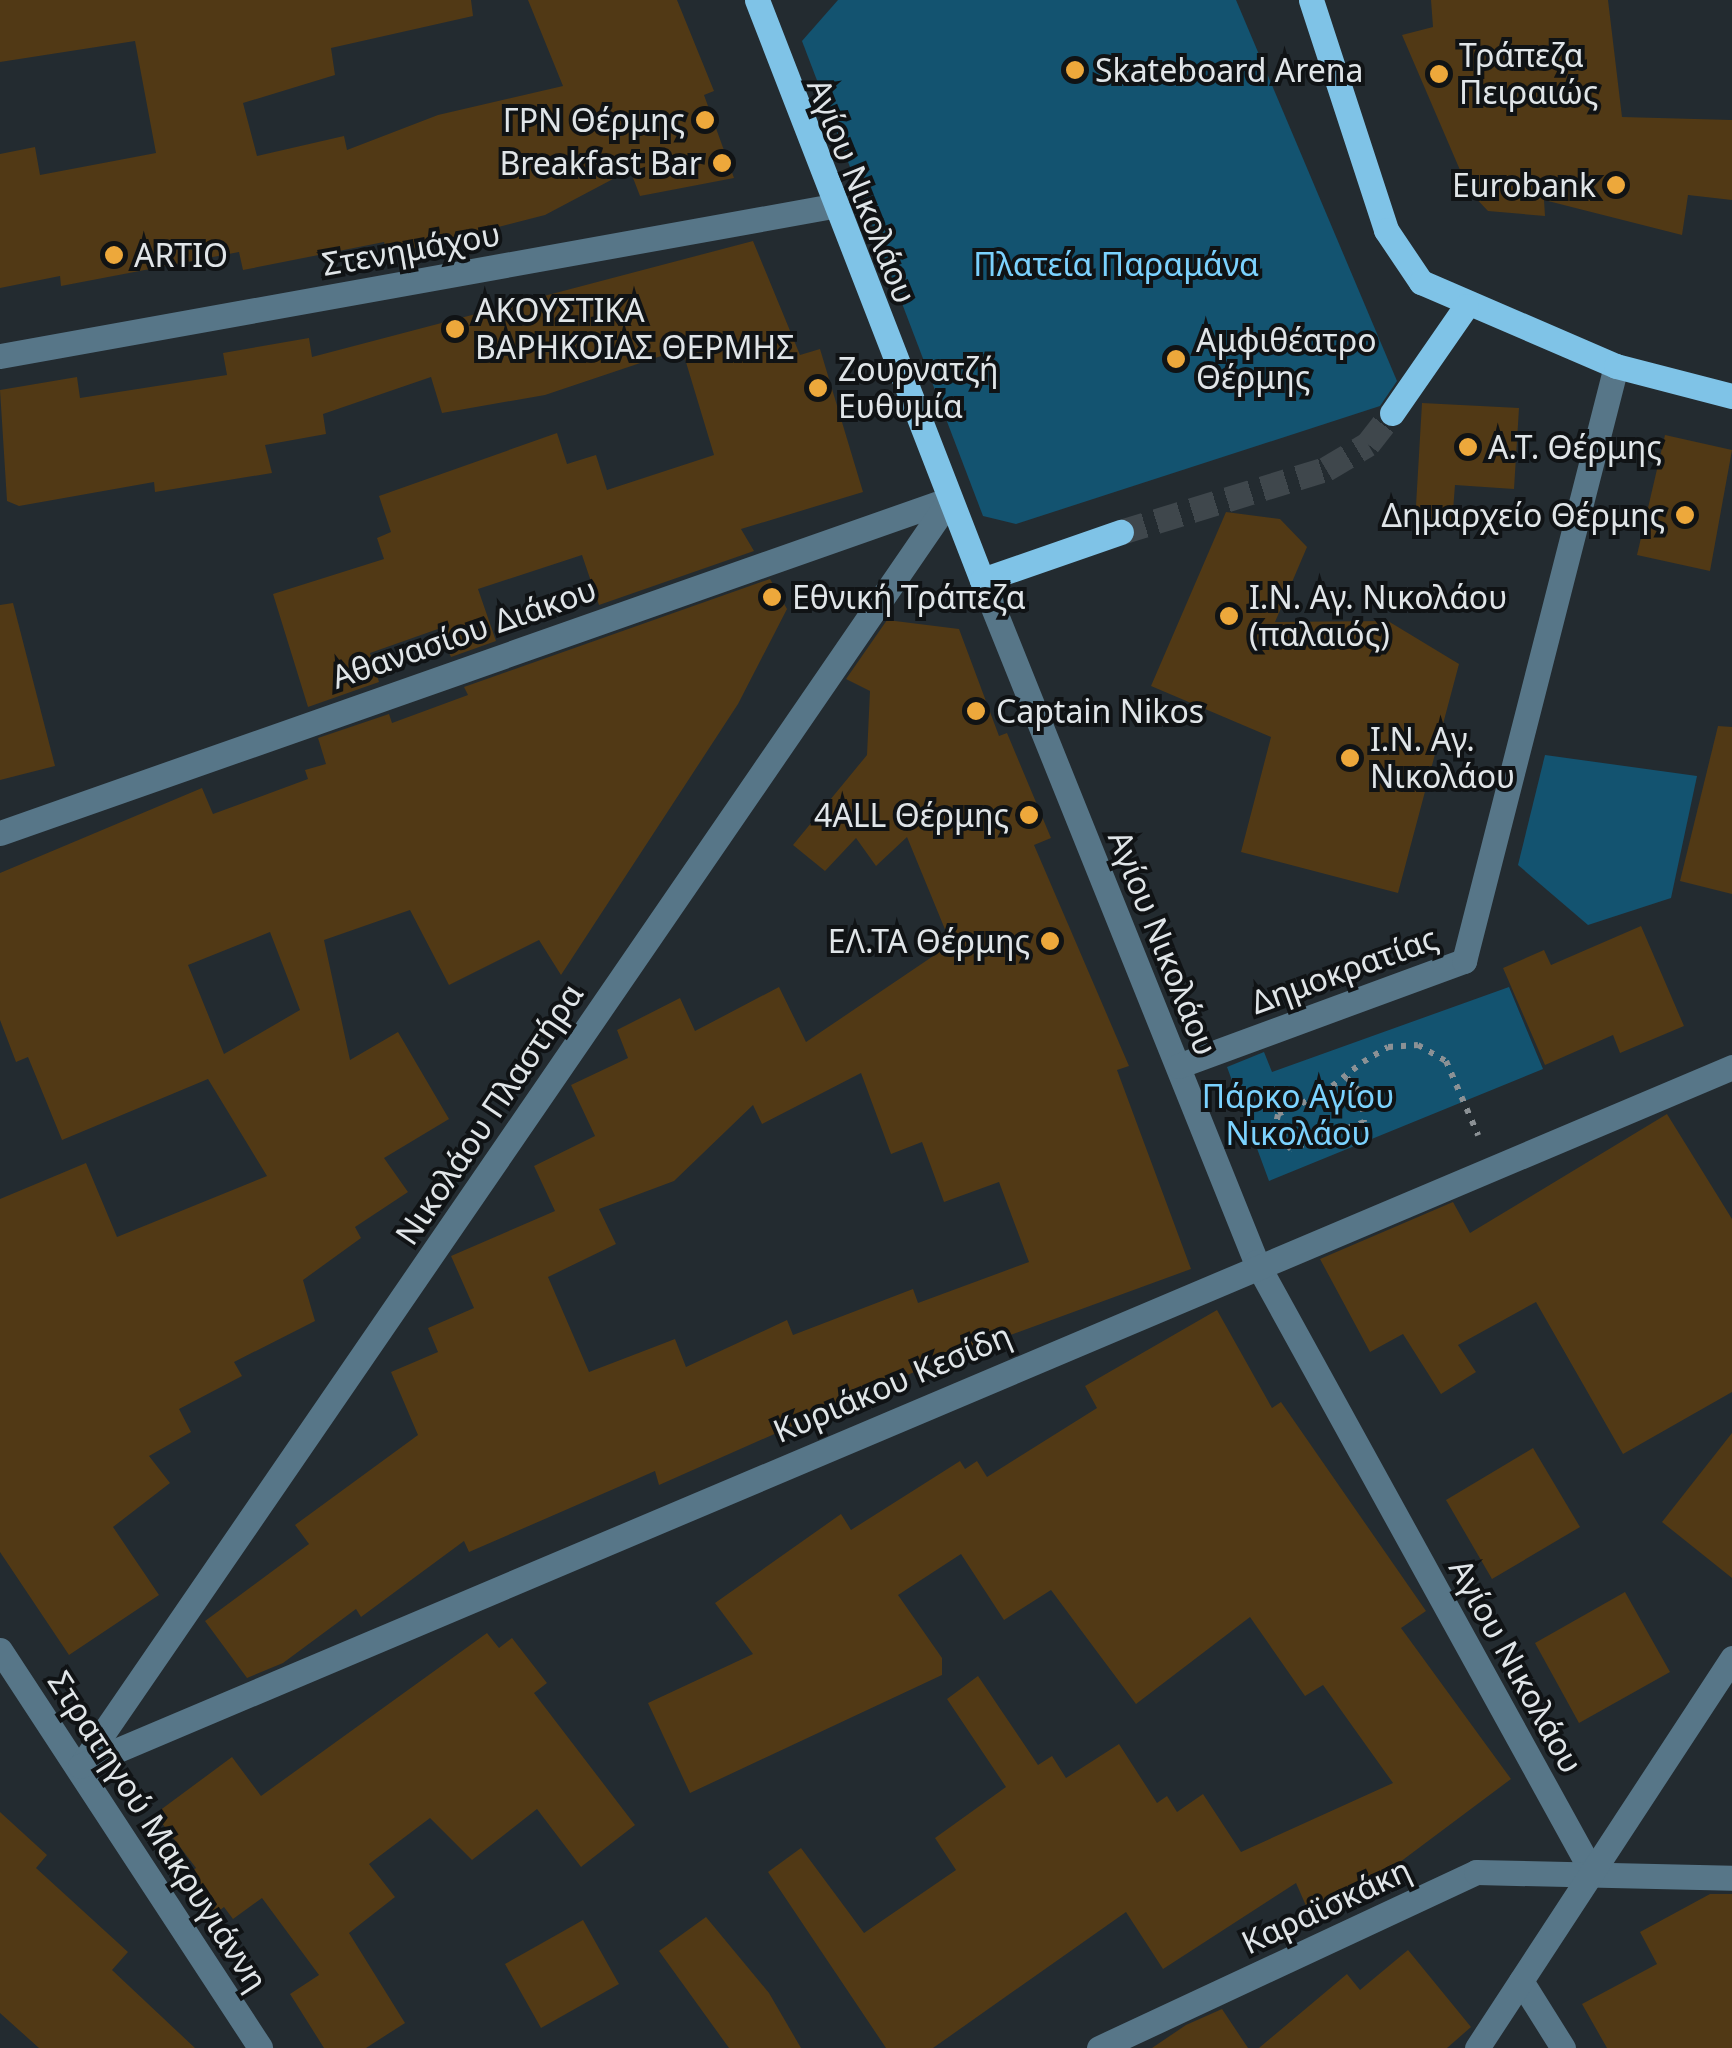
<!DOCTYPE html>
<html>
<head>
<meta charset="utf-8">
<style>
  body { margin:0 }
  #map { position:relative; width:1732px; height:2048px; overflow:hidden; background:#232b30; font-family:"Noto Sans",sans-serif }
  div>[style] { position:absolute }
  .green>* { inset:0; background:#135370 }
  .building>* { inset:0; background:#513915 }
  .major-tunnel>* { height:25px; margin-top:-12.5px; transform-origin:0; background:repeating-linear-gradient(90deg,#3f474c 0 25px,transparent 0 37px) }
  .path>* { height:6px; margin-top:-3px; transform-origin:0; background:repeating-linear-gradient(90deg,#8b9195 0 5px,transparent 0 13px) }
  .minor>* { height:25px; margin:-12.5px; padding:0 12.5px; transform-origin:12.5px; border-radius:12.5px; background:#577688 }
  .major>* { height:25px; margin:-12.5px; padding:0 12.5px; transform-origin:12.5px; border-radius:12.5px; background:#7fc3e7 }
  .dots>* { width:28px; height:28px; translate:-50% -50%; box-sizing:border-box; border:5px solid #101315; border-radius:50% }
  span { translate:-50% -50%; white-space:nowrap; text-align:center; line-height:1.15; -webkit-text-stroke:8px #101315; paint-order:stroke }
  .poi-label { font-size:32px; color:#e0e5e8 }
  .left { translate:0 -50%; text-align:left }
  .right { translate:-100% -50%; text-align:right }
  .street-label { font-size:32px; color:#e0e5e8 }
  .park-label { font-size:32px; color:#7bd2fe }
</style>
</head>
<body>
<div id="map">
  <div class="green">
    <div style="clip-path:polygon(838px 0,1236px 0,1397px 381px,1380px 406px,1016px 524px,983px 516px,802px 41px)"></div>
    <div style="clip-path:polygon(1545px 755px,1697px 776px,1671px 898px,1588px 925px,1518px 865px)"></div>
    <div style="clip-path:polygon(1509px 987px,1543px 1069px,1269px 1181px,1227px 1067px,1264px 1052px,1272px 1072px)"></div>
  </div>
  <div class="building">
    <div style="clip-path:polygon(0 0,471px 0,473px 16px,331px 48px,335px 75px,243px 103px,257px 156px,344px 136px,347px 150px,438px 115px,563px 86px,528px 0,677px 0,714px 91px,704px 95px,734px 178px,640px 196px,630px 170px,545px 215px,389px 255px,384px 242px,243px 270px,239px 252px,61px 286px,60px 276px,0 288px,0 154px,35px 147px,40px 175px,156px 153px,135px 41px,0 62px)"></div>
    <div style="clip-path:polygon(1431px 0,1608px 0,1622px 117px,1732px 120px,1732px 200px,1688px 195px,1682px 235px,1544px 200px,1545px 216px,1488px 211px,1469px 191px,1402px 35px,1433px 27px)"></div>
    <div style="clip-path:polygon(753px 241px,800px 355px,820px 349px,863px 492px,741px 529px,754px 551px,599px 605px,582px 555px,478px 589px,496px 641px,451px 657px,438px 629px,370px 653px,379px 682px,308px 707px,273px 594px,384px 559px,377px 538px,391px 532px,379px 496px,557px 433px,567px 464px,596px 455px,607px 490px,714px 455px,682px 349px,545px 395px,442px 413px,431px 377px,323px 414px,326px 434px,265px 445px,272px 473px,155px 492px,154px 482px,19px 506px,7px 501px,0 390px,77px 377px,80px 398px,227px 375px,223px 353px,309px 338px,312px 357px)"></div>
    <div style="clip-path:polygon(1422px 403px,1519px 408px,1514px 489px,1455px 485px,1452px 524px,1415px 523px)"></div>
    <div style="clip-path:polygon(1665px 435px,1732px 450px,1710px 571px,1637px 555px)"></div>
    <div style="clip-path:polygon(1226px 512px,1280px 519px,1307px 547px,1275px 622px,1388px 621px,1459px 664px,1398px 893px,1241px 852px,1271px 737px,1151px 686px)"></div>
    <div style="clip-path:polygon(evenodd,770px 579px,787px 609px,738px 704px,561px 975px,539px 940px,449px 985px,410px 910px,324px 940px,350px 1060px,398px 1032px,449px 1119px,384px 1158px,408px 1192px,355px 1227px,361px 1238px,303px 1280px,315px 1321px,234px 1362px,242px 1376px,179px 1409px,191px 1432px,149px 1456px,170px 1483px,113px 1527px,159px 1595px,69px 1655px,0 1552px,0 1199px,86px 1163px,117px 1237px,267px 1176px,208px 1079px,62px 1140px,28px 1057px,16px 1062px,0 1020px,0 873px,202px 788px,213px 814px,308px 779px,305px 770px,326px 764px,318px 738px,389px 714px,392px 723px,468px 695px,464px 687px,770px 579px,270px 932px,300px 1010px,224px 1054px,188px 965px,270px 932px)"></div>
    <div style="clip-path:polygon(13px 603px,55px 766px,0 780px,0 605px)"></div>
    <div style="clip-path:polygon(evenodd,887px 620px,959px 629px,999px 736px,1007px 733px,1051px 838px,1034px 845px,1129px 1066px,1117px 1070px,1191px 1269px,939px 1361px,659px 1485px,655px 1471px,469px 1552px,464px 1541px,361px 1617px,356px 1609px,283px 1663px,247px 1678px,205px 1621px,309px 1544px,295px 1525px,418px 1435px,391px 1372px,438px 1352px,428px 1328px,474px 1308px,451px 1256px,555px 1211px,534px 1166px,595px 1136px,571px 1085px,628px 1058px,617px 1030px,680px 998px,695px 1031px,779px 987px,806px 1042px,951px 944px,907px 837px,876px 866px,856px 838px,825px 871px,793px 845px,867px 755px,870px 691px,846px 679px,887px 620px,861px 1073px,891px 1154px,922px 1142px,944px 1202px,999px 1182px,1029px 1262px,918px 1303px,913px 1289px,793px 1335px,787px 1320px,686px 1367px,675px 1339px,589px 1372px,548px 1277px,616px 1244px,599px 1209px,674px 1181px,753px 1105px,762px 1124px,861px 1073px)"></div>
    <div style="clip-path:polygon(1718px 726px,1732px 727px,1732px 894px,1680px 881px)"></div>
    <div style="clip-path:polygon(1641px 926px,1684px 1026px,1620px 1053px,1613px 1035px,1545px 1065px,1503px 968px,1544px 950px,1551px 965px)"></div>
    <div style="clip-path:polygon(1667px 1114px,1732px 1219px,1732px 1392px,1623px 1454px,1536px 1302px,1458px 1345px,1476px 1372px,1441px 1394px,1403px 1334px,1370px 1352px,1320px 1259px,1453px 1202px,1470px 1233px)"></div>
    <div style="clip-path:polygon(1217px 1310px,1272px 1408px,1281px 1402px,1426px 1611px,1401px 1628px,1511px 1779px,1388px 1871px,1307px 1908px,1296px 1883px,1163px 1969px,1126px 1912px,933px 2048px,886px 2048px,768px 1872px,801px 1848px,864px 1933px,956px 1870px,935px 1838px,1006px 1787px,947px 1699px,978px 1676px,1038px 1765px,1052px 1756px,1066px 1778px,1119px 1744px,1157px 1803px,1167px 1796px,1177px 1812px,1203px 1794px,1241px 1852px,1393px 1783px,1323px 1685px,1305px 1696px,1250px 1617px,1136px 1704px,1051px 1590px,1004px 1620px,961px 1554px,898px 1595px,942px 1658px,942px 1675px,690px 1793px,648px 1703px,753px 1654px,715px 1603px,841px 1514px,851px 1530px,960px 1461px,965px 1469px,977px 1461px,987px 1477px,1097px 1408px,1085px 1386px)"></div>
    <div style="clip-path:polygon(1732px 1433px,1732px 1578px,1662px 1522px)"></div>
    <div style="clip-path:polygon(1533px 1448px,1580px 1527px,1492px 1579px,1446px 1500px)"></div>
    <div style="clip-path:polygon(1625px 1592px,1670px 1672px,1579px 1723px,1535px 1643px)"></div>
    <div style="clip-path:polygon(487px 1633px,499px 1648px,512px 1638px,547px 1683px,534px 1693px,635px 1825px,581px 1867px,537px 1809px,472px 1860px,430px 1818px,369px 1864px,395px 1897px,349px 1933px,405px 2023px,366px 2048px,324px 2048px,290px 1994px,319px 1975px,262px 1898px,233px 1919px,224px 1907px,215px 1914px,186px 1875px,196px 1868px,155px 1814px,232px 1757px,261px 1796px)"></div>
    <div style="clip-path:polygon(0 1812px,47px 1855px,36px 1868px,128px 1952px,112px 1970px,195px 2048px,39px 2048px,0 2013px)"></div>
    <div style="clip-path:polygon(1710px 1894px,1732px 1894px,1732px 2048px,1607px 2048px,1582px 2004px,1657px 1964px,1640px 1932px)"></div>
    <div style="clip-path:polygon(706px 1917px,769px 1993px,801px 2048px,729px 2048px,659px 1951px)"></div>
    <div style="clip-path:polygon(583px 1920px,619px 1984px,541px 2028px,505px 1964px)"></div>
    <div style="clip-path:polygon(1408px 1950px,1471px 2027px,1447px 2048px,1259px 2048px,1347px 1974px,1360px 1990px)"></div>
    <div style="clip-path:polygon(1222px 2009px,1248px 2048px,1152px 2048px,1186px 2025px)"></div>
  </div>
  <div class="major-tunnel">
    <div style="left:1121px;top:532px;width:214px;rotate:-17.1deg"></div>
    <div style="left:1326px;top:469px;width:49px;rotate:-30.8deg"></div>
    <div style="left:1368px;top:444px;width:39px;rotate:-52deg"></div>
  </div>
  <div class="path">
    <div style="left:1347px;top:1078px;width:22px;rotate:47deg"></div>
    <div style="left:1362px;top:1094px;width:28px;rotate:86deg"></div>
    <div style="left:1364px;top:1122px;width:78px;rotate:159.7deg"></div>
    <div style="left:1291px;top:1149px;width:24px;rotate:-135deg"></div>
    <div style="left:1274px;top:1132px;width:18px;rotate:-77deg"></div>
    <div style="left:1278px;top:1114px;width:48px;rotate:-24.4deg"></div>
    <div style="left:1322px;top:1094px;width:52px;rotate:-38deg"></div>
    <div style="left:1363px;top:1062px;width:29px;rotate:-31deg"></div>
    <div style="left:1388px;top:1047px;width:30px;rotate:-4deg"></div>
    <div style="left:1418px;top:1045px;width:32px;rotate:30deg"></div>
    <div style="left:1446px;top:1061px;width:81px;rotate:66.6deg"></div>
  </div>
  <div class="minor">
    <div style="left:0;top:356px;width:846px;rotate:-10.21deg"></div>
    <div style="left:982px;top:580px;width:735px;rotate:68.11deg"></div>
    <div style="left:1256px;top:1262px;width:696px;rotate:61.15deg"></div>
    <div style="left:0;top:833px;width:1007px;rotate:-19.37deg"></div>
    <div style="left:1178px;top:1066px;width:305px;rotate:-20.2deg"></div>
    <div style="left:1464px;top:961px;width:614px;rotate:-75.67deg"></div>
    <div style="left:0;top:1650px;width:475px;rotate:56.8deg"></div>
    <div style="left:82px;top:1764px;width:1534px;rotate:-55.54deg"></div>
    <div style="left:80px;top:1766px;width:1794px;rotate:-22.93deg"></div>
    <div style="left:1521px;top:1981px;width:79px;rotate:57.9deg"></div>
    <div style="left:1099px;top:2048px;width:416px;rotate:-25deg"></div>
    <div style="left:1476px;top:1872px;width:256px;rotate:1.3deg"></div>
    <div style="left:1477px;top:2048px;width:466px;rotate:-56.8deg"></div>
  </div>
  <div class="major">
    <div style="left:757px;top:0;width:622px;rotate:68.8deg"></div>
    <div style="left:982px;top:580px;width:147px;rotate:-19.1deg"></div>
    <div style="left:1311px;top:0;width:242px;rotate:71.9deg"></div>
    <div style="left:1386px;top:230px;width:63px;rotate:56.1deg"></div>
    <div style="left:1421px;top:282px;width:212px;rotate:23.3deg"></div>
    <div style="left:1616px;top:366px;width:120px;rotate:14.5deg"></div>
    <div style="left:1392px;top:413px;width:130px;rotate:-55.3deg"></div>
  </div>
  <div class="dots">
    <div style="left:1075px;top:70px;background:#eda83b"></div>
    <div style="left:1439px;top:74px;background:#eda83b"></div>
    <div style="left:705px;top:120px;background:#eda83b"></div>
    <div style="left:722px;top:163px;background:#eda83b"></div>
    <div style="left:1616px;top:185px;background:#eda83b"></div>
    <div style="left:114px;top:255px;background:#eda83b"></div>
    <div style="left:455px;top:329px;background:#eda83b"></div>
    <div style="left:1176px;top:359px;background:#eda83b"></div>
    <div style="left:818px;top:388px;background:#eda83b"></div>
    <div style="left:1468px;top:447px;background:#eda83b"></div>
    <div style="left:1685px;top:515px;background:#eda83b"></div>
    <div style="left:772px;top:597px;background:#eda83b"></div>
    <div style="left:1229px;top:616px;background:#eda83b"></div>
    <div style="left:976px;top:711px;background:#eda83b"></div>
    <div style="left:1350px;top:758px;background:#eda83b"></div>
    <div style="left:1029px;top:815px;background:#eda83b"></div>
    <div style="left:1050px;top:941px;background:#eda83b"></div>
  </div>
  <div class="poi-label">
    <span class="left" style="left:1459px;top:74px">Τράπεζα<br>Πειραιώς</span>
    <span class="left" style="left:1095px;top:70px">Skateboard Arena</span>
    <span class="right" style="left:685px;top:120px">ΓΡΝ Θέρμης</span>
    <span class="right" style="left:702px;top:163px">Breakfast Bar</span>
    <span class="right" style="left:1596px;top:185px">Eurobank</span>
    <span class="left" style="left:134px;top:255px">ARTIO</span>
    <span class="left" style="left:475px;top:329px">ΑΚΟΥΣΤΙΚΑ<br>ΒΑΡΗΚΟΙΑΣ ΘΕΡΜΗΣ</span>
    <span class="left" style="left:1196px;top:359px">Αμφιθέατρο<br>Θέρμης</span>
    <span class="left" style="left:838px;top:388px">Ζουρνατζή<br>Ευθυμία</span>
    <span class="left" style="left:1488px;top:447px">Α.Τ. Θέρμης</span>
    <span class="right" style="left:1665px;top:515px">Δημαρχείο Θέρμης</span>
    <span class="left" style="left:792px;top:597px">Εθνική Τράπεζα</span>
    <span class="left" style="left:1249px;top:616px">Ι.Ν. Αγ. Νικολάου<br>(παλαιός)</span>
    <span class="left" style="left:996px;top:711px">Captain Nikos</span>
    <span class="left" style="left:1370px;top:758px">Ι.Ν. Αγ.<br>Νικολάου</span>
    <span class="right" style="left:1009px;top:815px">4ALL Θέρμης</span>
    <span class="right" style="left:1030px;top:941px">ΕΛ.ΤΑ Θέρμης</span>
  </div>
  <div class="street-label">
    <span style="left:862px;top:191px;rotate:68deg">Αγίου Νικολάου</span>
    <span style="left:411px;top:249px;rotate:-10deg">Στενημάχου</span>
    <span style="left:464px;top:633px;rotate:-19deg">Αθανασίου Διάκου</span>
    <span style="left:1163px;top:943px;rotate:68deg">Αγίου Νικολάου</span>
    <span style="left:1344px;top:970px;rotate:-20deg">Δημοκρατίας</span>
    <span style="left:489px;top:1114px;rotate:-56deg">Νικολάου Πλαστήρα</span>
    <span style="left:892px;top:1383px;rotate:-23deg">Κυριάκου Κεσίδη</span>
    <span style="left:1516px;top:1666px;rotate:61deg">Αγίου Νικολάου</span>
    <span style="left:158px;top:1831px;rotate:57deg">Στρατηγού Μακρυγιάννη</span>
    <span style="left:1326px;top:1906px;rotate:-25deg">Καραϊσκάκη</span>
  </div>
  <div class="park-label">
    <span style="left:1116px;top:264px">Πλατεία Παραμάνα</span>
    <span style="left:1298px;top:1115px">Πάρκο Αγίου<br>Νικολάου</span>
  </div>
</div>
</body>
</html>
